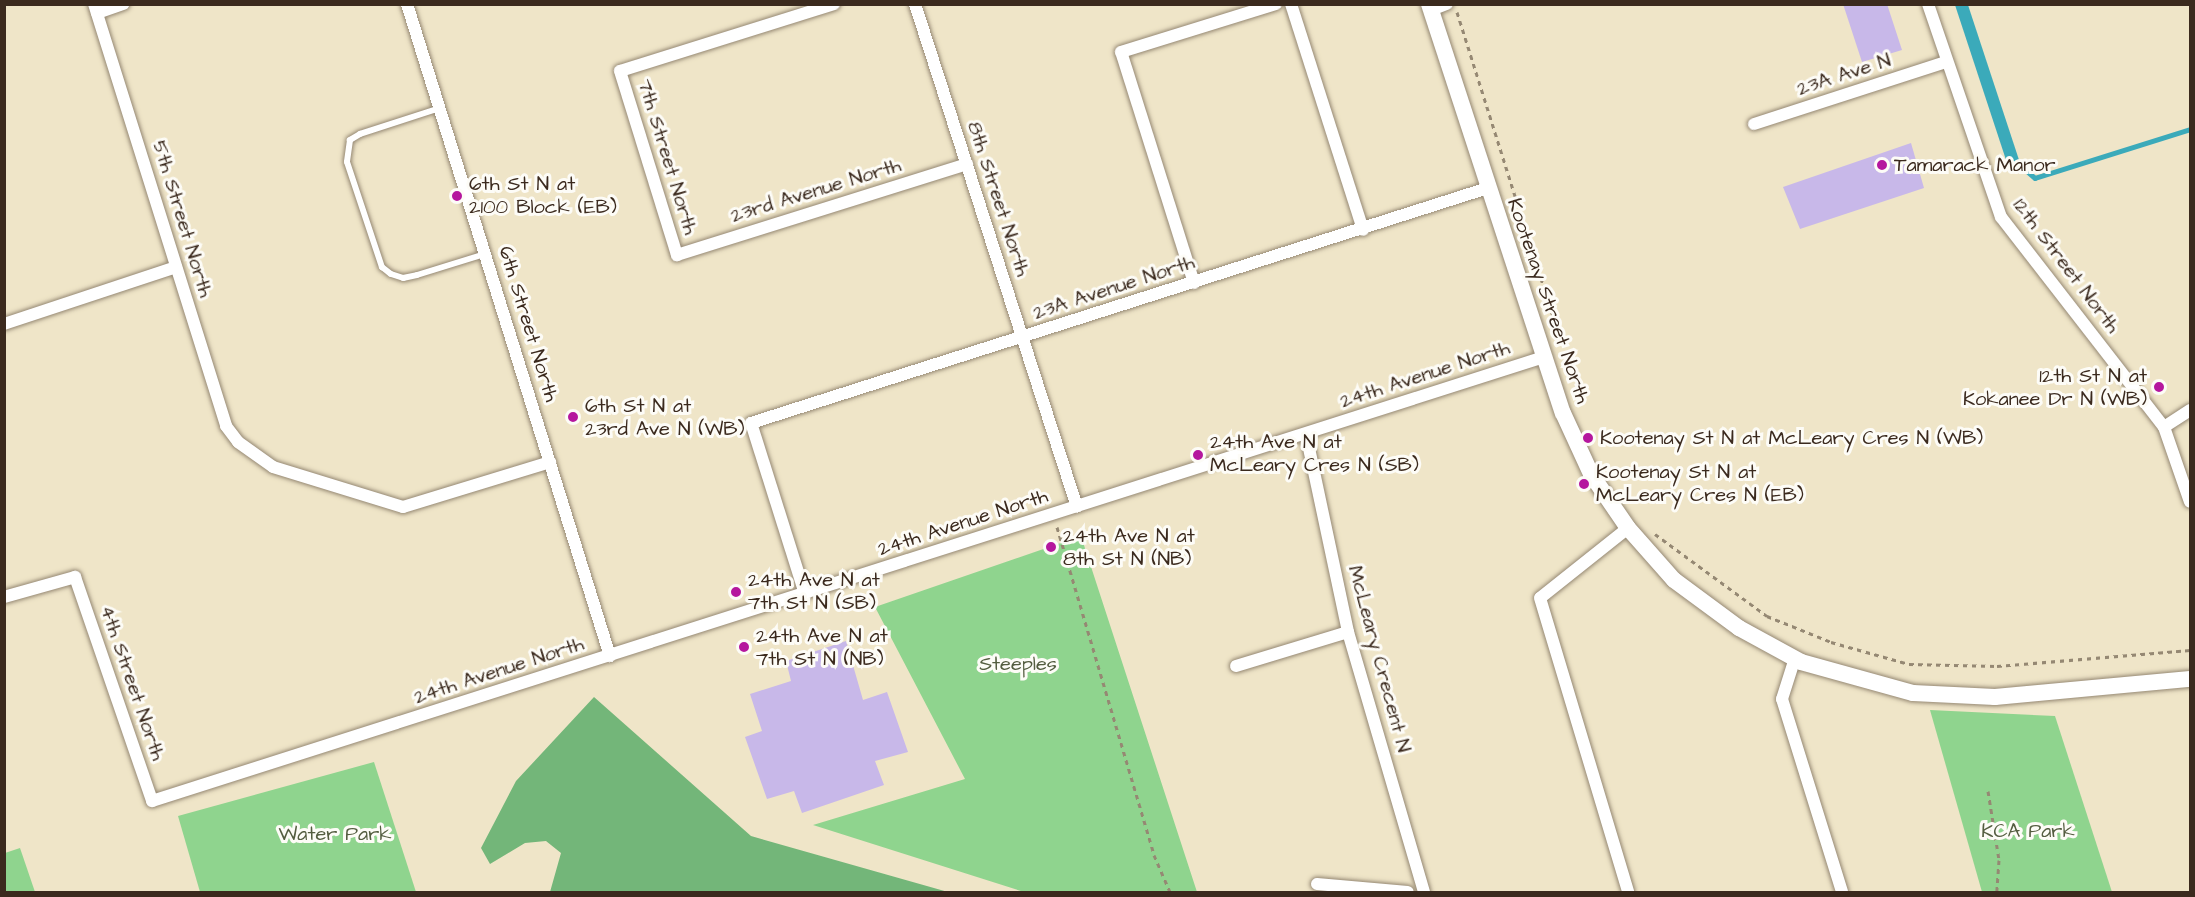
<!DOCTYPE html>
<html>
<head>
<meta charset="utf-8">
<style>
  body { margin:0 }
  #map { position:relative; width:2195px; height:897px; overflow:hidden; background:#efe5c8; font-family:"Architects Daughter",sans-serif }
  div>[style] { position:absolute }
  .green>* { inset:0; background:#8fd48e }
  .forest>* { inset:0; background:#73b679 }
  .water>* { inset:0; background:#3baaba }
  .stream>* { height:4.5px; margin:-2.25px; padding:0 2.25px; transform-origin:2.25px; border-radius:2.25px; background:#3baaba }
  .building>* { inset:0; background:#c8b8e9 }
  .path>* { height:3px; margin-top:-1.5px; transform-origin:0; background:repeating-linear-gradient(90deg,#958873 0 4.5px,transparent 0 9px) }
  .roads { filter:drop-shadow(0 0 2px #958873) drop-shadow(0 0 2px #958873) }
  .service>* { height:6px; margin:-3px; padding:0 3px; transform-origin:3px; border-radius:3px; background:#fff }
  .minor>* { height:12px; margin:-6px; padding:0 6px; transform-origin:6px; border-radius:6px; background:#fff }
  .tertiary>* { height:16px; margin:-8px; padding:0 8px; transform-origin:8px; border-radius:8px; background:#fff }
  .dots>* { width:16px; height:16px; translate:-50% -50%; box-sizing:border-box; border:3px solid #fdfcf7; border-radius:50% }
  span { translate:-50% -50%; white-space:nowrap; text-align:center; line-height:1.15; -webkit-text-stroke:6px #fdfcf7; paint-order:stroke }
  .street-label { font-size:20px; color:#3b2a1e }
  .poi-label { font-size:20px; color:#3b2a1e }
  .left { translate:0 -50%; text-align:left }
  .right { translate:-100% -50%; text-align:right }
  .park-label { font-size:20px; color:#545d40 }
  .frame { position:absolute; inset:0; border:6px solid #3b2a1e; pointer-events:none }
</style>
</head>
<body>
<div id="map">
  <div class="green">
    <div style="clip-path:polygon(1081px 536px,1197px 892px,1024px 892px,813px 825px,965px 779px,875px 607px)"></div>
    <div style="clip-path:polygon(1930px 710px,2055px 716px,2112px 892px,1982px 892px)"></div>
    <div style="clip-path:polygon(374px 762px,416px 892px,200px 892px,178px 816px)"></div>
    <div style="clip-path:polygon(20px 848px,35px 892px,5px 892px,5px 853px)"></div>
  </div>
  <div class="forest">
    <div style="clip-path:polygon(594px 697px,751px 836px,948px 892px,550px 892px,561px 853px,546px 841px,525px 843px,490px 864px,481px 848px,516px 781px)"></div>
  </div>
  <div class="water">
    <div style="clip-path:polygon(1955px 5px,1968px 5px,2022px 169px,2009px 169px)"></div>
  </div>
  <div class="stream">
    <div style="left:2019px;top:164px;width:21px;rotate:41deg"></div>
    <div style="left:2035px;top:178px;width:163px;rotate:-17.5deg"></div>
  </div>
  <div class="building">
    <div style="clip-path:polygon(1843px 4px,1887px 4px,1902px 50px,1862px 62px)"></div>
    <div style="clip-path:polygon(1911px 143px,1924px 188px,1800px 229px,1783px 187px)"></div>
    <div style="clip-path:polygon(846px 641px,863px 700px,887px 692px,908px 752px,875px 761px,884px 785px,802px 813px,794px 791px,767px 799px,745px 737px,762px 731px,750px 694px,791px 681px,786px 661px)"></div>
  </div>
  <div class="path">
    <div style="left:1457px;top:12px;width:332px;rotate:72.5deg"></div>
    <div style="left:1557px;top:329px;width:5px;rotate:112deg"></div>
    <div style="left:1057px;top:527px;width:342px;rotate:73.5deg"></div>
    <div style="left:1154px;top:855px;width:40px;rotate:66.6deg"></div>
    <div style="left:1655px;top:534px;width:139px;rotate:36.2deg"></div>
    <div style="left:1767px;top:616px;width:69px;rotate:22.1deg"></div>
    <div style="left:1831px;top:642px;width:81px;rotate:15.8deg"></div>
    <div style="left:1909px;top:664px;width:88px;rotate:1.3deg"></div>
    <div style="left:1997px;top:666px;width:194px;rotate:-4.7deg"></div>
    <div style="left:1988px;top:791px;width:70px;rotate:80.9deg"></div>
    <div style="left:1999px;top:860px;width:32px;rotate:94deg"></div>
  </div>
  <div class="roads">
    <div class="service">
      <div style="left:440px;top:108px;width:84px;rotate:162deg"></div>
      <div style="left:360px;top:134px;width:12px;rotate:149deg"></div>
      <div style="left:350px;top:140px;width:22px;rotate:98deg"></div>
      <div style="left:347px;top:162px;width:111px;rotate:71.6deg"></div>
      <div style="left:382px;top:267px;width:11px;rotate:38deg"></div>
      <div style="left:391px;top:274px;width:13px;rotate:18deg"></div>
      <div style="left:403px;top:278px;width:14px;rotate:-12deg"></div>
      <div style="left:417px;top:275px;width:71px;rotate:-17.2deg"></div>
    </div>
    <div class="minor">
      <div style="left:94px;top:4px;width:442px;rotate:72.6deg"></div>
      <div style="left:226px;top:426px;width:20px;rotate:53deg"></div>
      <div style="left:238px;top:442px;width:43px;rotate:35.5deg"></div>
      <div style="left:273px;top:467px;width:136px;rotate:17.1deg"></div>
      <div style="left:403px;top:507px;width:154px;rotate:-17deg"></div>
      <div style="left:407px;top:4px;width:683px;rotate:72.71deg"></div>
      <div style="left:834px;top:4px;width:224px;rotate:162.6deg"></div>
      <div style="left:620px;top:71px;width:193px;rotate:72.8deg"></div>
      <div style="left:677px;top:255px;width:304px;rotate:-17.4deg"></div>
      <div style="left:915px;top:4px;width:528px;rotate:72.15deg"></div>
      <div style="left:1291px;top:4px;width:237px;rotate:72.3deg"></div>
      <div style="left:1928px;top:4px;width:225px;rotate:71.1deg"></div>
      <div style="left:2001px;top:217px;width:266px;rotate:52.2deg"></div>
      <div style="left:2164px;top:427px;width:79px;rotate:70.9deg"></div>
      <div style="left:1431px;top:10px;width:17px;rotate:-21deg"></div>
      <div style="left:97px;top:13px;width:28px;rotate:-19deg"></div>
      <div style="left:1754px;top:124px;width:202px;rotate:-17.9deg"></div>
      <div style="left:1194px;top:283px;width:242px;rotate:-107.5deg"></div>
      <div style="left:1121px;top:52px;width:162px;rotate:-17.2deg"></div>
      <div style="left:4px;top:324px;width:181px;rotate:-18.3deg"></div>
      <div style="left:2164px;top:427px;width:31px;rotate:-33deg"></div>
      <div style="left:1306px;top:434px;width:202px;rotate:78deg"></div>
      <div style="left:1348px;top:632px;width:271px;rotate:73.7deg"></div>
      <div style="left:1628px;top:528px;width:112px;rotate:141.5deg"></div>
      <div style="left:1540px;top:598px;width:307px;rotate:73.3deg"></div>
      <div style="left:805px;top:594px;width:179px;rotate:-107.5deg"></div>
      <div style="left:751px;top:423px;width:774px;rotate:-17.69deg"></div>
      <div style="left:4px;top:597px;width:74px;rotate:-15.7deg"></div>
      <div style="left:75px;top:577px;width:237px;rotate:71deg"></div>
      <div style="left:152px;top:801px;width:1461px;rotate:-17.69deg"></div>
      <div style="left:1795px;top:658px;width:43px;rotate:107.6deg"></div>
      <div style="left:1782px;top:699px;width:202px;rotate:72.7deg"></div>
      <div style="left:1236px;top:666px;width:117px;rotate:-16.9deg"></div>
      <div style="left:1317px;top:884px;width:91px;rotate:5deg"></div>
    </div>
    <div class="tertiary">
      <div style="left:1429px;top:4px;width:430px;rotate:71.9deg"></div>
      <div style="left:1563px;top:413px;width:67px;rotate:65.3deg"></div>
      <div style="left:1591px;top:474px;width:65px;rotate:55.6deg"></div>
      <div style="left:1628px;top:528px;width:69px;rotate:48.5deg"></div>
      <div style="left:1674px;top:580px;width:81px;rotate:36.4deg"></div>
      <div style="left:1739px;top:628px;width:71px;rotate:28.7deg"></div>
      <div style="left:1801px;top:662px;width:116px;rotate:15.5deg"></div>
      <div style="left:1913px;top:693px;width:82px;rotate:2.8deg"></div>
      <div style="left:1995px;top:697px;width:196px;rotate:-5.3deg"></div>
    </div>
  </div>
  <div class="dots">
    <div style="left:1882px;top:165px;background:#b5179e"></div>
    <div style="left:457px;top:196px;background:#b5179e"></div>
    <div style="left:2159px;top:387px;background:#b5179e"></div>
    <div style="left:573px;top:417px;background:#b5179e"></div>
    <div style="left:1588px;top:438px;background:#b5179e"></div>
    <div style="left:1198px;top:455px;background:#b5179e"></div>
    <div style="left:1584px;top:484px;background:#b5179e"></div>
    <div style="left:1051px;top:547px;background:#b5179e"></div>
    <div style="left:736px;top:592px;background:#b5179e"></div>
    <div style="left:744px;top:647px;background:#b5179e"></div>
  </div>
  <div class="street-label">
    <span style="left:1844px;top:75px;rotate:-18deg">23A Ave N</span>
    <span style="left:667px;top:157px;rotate:73deg">7th Street North</span>
    <span style="left:816px;top:191px;rotate:-17deg">23rd Avenue North</span>
    <span style="left:998px;top:199px;rotate:72deg">8th Street North</span>
    <span style="left:182px;top:219px;rotate:73deg">5th Street North</span>
    <span style="left:2066px;top:266px;rotate:53deg">12th Street North</span>
    <span style="left:1114px;top:288px;rotate:-18deg">23A Avenue North</span>
    <span style="left:1548px;top:301px;rotate:71deg">Kootenay Street North</span>
    <span style="left:528px;top:324px;rotate:73deg">6th Street North</span>
    <span style="left:1425px;top:375px;rotate:-18deg">24th Avenue North</span>
    <span style="left:963px;top:523px;rotate:-18deg">24th Avenue North</span>
    <span style="left:1379px;top:659px;rotate:75deg">McLeary Crecent N</span>
    <span style="left:499px;top:671px;rotate:-18deg">24th Avenue North</span>
    <span style="left:132px;top:683px;rotate:71deg">4th Street North</span>
  </div>
  <div class="poi-label">
    <span class="left" style="left:1894px;top:165px">Tamarack Manor</span>
    <span class="left" style="left:469px;top:196px">6th St N at<br>2100 Block (EB)</span>
    <span class="right" style="left:2147px;top:388px">12th St N at<br>Kokanee Dr N (WB)</span>
    <span class="left" style="left:585px;top:418px">6th St N at<br>23rd Ave N (WB)</span>
    <span class="left" style="left:1600px;top:438px">Kootenay St N at McLeary Cres N (WB)</span>
    <span class="left" style="left:1210px;top:454px">24th Ave N at<br>McLeary Cres N (SB)</span>
    <span class="left" style="left:1596px;top:484px">Kootenay St N at<br>McLeary Cres N (EB)</span>
    <span class="left" style="left:1063px;top:548px">24th Ave N at<br>8th St N (NB)</span>
    <span class="left" style="left:748px;top:592px">24th Ave N at<br>7th St N (SB)</span>
    <span class="left" style="left:756px;top:648px">24th Ave N at<br>7th St N (NB)</span>
  </div>
  <div class="park-label">
    <span style="left:1018px;top:664px">Steeples</span>
    <span style="left:2028px;top:831px">KCA Park</span>
    <span style="left:335px;top:834px">Water Park</span>
  </div>
  <div class="frame"></div>
</div>
</body>
</html>
